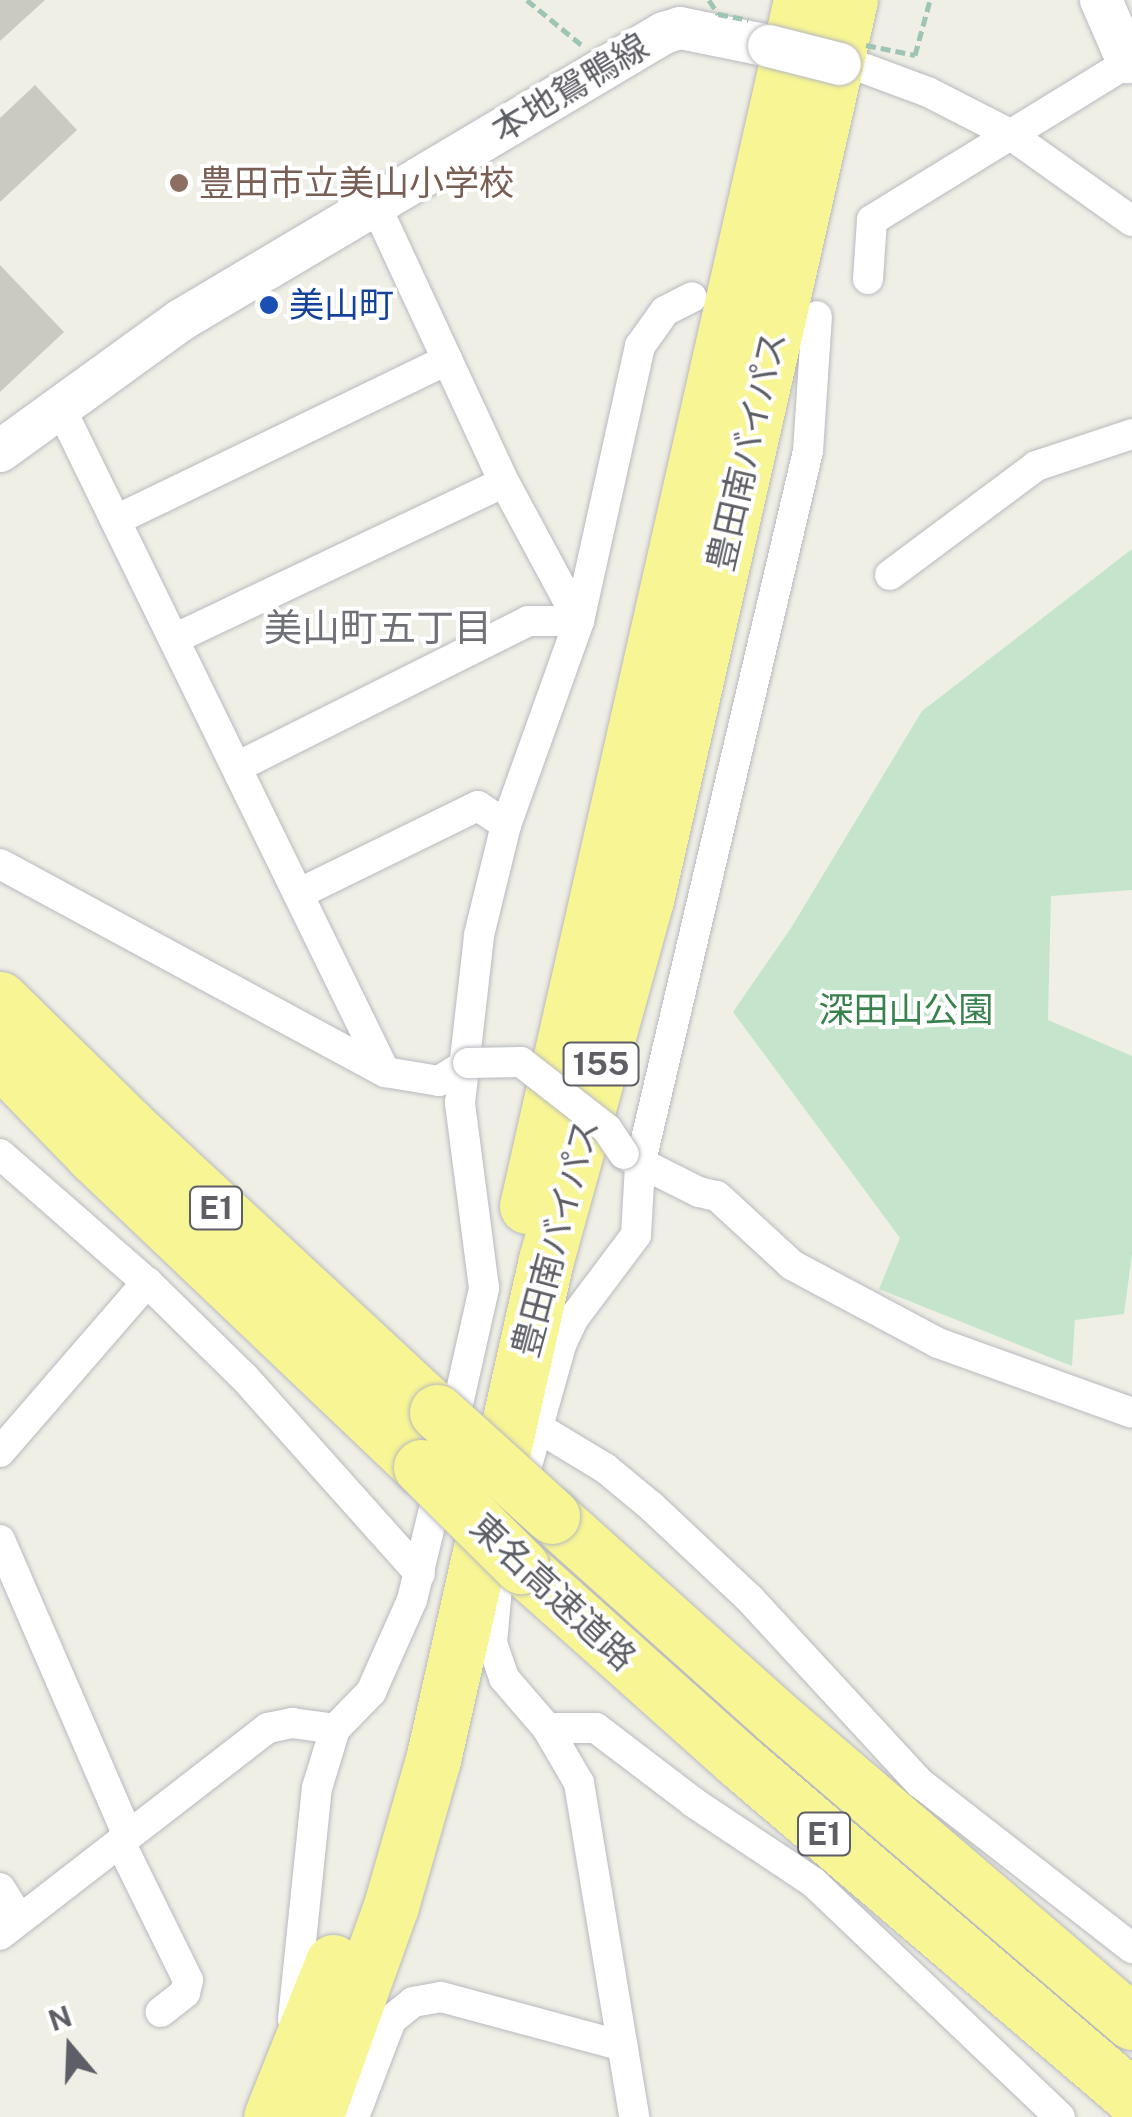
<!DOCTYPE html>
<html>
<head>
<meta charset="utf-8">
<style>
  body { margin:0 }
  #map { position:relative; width:1132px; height:2117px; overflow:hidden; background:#efefe6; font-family:"Public Sans","Noto Sans JP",sans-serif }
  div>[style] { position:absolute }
  .green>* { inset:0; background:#c4e5cc }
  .building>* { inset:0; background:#cbcac2 }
  .path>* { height:5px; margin-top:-2.5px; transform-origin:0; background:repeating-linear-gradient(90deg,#9ec5b3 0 10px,transparent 0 15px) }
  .roads { filter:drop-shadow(0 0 2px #b8b9bf) drop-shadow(0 0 2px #b8b9bf) }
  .street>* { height:30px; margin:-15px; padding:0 15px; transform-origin:15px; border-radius:15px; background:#fff }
  .secondary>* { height:42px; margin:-21px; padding:0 21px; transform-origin:21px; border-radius:21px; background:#fff }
  .highway>* { height:55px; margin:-27.5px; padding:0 27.5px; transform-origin:27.5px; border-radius:27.5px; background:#f8f594 }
  .path-bridge>* { height:5px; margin-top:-2.5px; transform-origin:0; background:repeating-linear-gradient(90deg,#9ec5b3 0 10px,transparent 0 15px) }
  .bridges { filter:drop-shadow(0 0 2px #b8b9bf) drop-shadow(0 0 2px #b8b9bf) }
  .street-bridge>* { height:30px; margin:-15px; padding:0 15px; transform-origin:15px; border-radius:15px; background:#fff }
  .secondary-bridge>* { height:42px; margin:-21px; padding:0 21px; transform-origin:21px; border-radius:21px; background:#fff }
  .highway-bridge>* { height:55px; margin:-27.5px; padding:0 27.5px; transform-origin:27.5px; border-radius:27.5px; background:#f8f594 }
  .dots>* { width:28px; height:28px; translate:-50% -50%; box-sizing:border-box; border:5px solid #fff; border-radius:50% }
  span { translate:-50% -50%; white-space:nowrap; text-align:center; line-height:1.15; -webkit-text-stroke:8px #fff; paint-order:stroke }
  .shield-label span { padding:2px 8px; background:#fff; border:2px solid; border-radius:8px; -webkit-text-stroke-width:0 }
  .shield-label { font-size:32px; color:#5e5f66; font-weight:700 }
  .street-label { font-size:35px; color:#5e5f66 }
  .education-label { font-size:35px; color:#785e54 }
  .left { translate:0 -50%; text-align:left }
  .transit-label { font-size:35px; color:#164399 }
  .park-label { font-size:35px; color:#39814d }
  .neighbourhood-label { font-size:38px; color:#6f7177 }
  .north { position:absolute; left:20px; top:1997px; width:100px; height:100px; -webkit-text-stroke:8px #fff; paint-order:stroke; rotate:341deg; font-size:28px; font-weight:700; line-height:40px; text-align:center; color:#5e5f66 }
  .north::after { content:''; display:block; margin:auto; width:35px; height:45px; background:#5e5f66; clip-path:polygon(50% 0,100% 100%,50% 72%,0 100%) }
</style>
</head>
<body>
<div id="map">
  <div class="green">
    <div style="clip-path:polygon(1132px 549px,1132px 890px,1051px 896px,1048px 1020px,1132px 1056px,1132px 1254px,1124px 1314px,1075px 1320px,1072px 1366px,879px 1289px,900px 1238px,733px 1012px,791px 928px,922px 711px)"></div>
  </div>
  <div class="building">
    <div style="clip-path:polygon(0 0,45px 0,0 41px)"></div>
    <div style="clip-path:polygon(35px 85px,77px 130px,0 202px,0 118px)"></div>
    <div style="clip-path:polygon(0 265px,64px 332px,0 392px)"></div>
  </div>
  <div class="path">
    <div style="left:527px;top:0;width:72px;rotate:39.4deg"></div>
    <div style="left:915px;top:55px;width:57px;rotate:-74.7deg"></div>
  </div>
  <div class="roads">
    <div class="street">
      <div style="left:866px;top:69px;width:66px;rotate:20.4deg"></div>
      <div style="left:928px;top:92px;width:90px;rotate:27.1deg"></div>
      <div style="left:1008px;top:133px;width:152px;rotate:35.4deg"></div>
      <div style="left:868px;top:279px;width:59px;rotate:-86.1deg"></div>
      <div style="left:872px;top:220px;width:305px;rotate:-31.6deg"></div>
      <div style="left:59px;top:405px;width:742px;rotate:63.95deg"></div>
      <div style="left:116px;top:520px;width:368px;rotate:-25.8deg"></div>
      <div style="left:890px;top:575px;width:182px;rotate:-36.7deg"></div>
      <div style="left:1036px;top:466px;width:101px;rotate:-18.4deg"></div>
      <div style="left:176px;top:638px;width:363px;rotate:-25.4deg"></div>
      <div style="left:237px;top:767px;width:326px;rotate:-26.6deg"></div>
      <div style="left:528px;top:621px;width:51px"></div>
      <div style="left:579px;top:621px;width:158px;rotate:-118.3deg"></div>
      <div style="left:504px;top:482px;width:304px;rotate:-114.9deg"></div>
      <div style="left:0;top:864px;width:438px;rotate:28.4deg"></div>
      <div style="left:385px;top:1072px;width:55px;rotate:9.5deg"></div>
      <div style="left:439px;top:1081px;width:34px;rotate:-32deg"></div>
      <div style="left:298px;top:894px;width:200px;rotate:-26.1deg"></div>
      <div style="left:478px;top:806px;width:34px;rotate:34deg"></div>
      <div style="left:0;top:1154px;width:201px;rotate:41.2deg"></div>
      <div style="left:151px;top:1286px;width:130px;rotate:44.4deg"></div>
      <div style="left:244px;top:1377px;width:264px;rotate:48.2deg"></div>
      <div style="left:627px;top:1156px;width:80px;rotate:26.6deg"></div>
      <div style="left:699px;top:1192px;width:18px;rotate:13deg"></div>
      <div style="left:717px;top:1196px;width:102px;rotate:42.6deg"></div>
      <div style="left:792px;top:1265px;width:166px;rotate:28.1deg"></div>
      <div style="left:938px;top:1343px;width:206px;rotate:19.8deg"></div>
      <div style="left:537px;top:1427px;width:79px;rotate:31.1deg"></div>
      <div style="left:605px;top:1468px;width:60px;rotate:39.6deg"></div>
      <div style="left:651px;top:1506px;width:136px;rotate:43.2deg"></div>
      <div style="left:750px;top:1599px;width:251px;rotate:47.3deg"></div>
      <div style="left:920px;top:1783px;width:269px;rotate:37.9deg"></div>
      <div style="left:451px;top:1435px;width:151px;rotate:-77.3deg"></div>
      <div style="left:484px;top:1288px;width:187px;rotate:-97.4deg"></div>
      <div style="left:460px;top:1103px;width:169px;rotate:-83.5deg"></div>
      <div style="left:479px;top:935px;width:113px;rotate:-76.2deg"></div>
      <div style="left:506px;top:825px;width:217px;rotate:-70.3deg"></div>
      <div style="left:579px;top:621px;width:282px;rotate:-77.5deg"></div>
      <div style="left:640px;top:346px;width:43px;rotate:-54.5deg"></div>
      <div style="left:665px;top:311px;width:30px;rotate:-27deg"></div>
      <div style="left:0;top:1452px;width:225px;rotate:-49.1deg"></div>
      <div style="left:526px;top:1469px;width:129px;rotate:-74.2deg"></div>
      <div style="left:561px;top:1345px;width:29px;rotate:-65deg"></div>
      <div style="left:573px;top:1319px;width:105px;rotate:-53.1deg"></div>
      <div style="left:636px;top:1235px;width:70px;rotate:-86.7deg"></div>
      <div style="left:640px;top:1165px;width:733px;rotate:-76.76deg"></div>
      <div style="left:808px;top:451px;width:135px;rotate:-86.2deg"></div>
      <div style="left:0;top:1540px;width:322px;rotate:66.6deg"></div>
      <div style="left:498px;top:1576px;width:67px;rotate:95.1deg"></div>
      <div style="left:492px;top:1643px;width:37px;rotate:71deg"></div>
      <div style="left:504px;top:1678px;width:66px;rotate:49.3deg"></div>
      <div style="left:547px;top:1728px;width:64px;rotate:59.8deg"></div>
      <div style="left:579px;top:1783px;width:338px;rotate:80.6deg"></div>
      <div style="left:547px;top:1728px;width:49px"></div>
      <div style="left:596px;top:1728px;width:122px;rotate:37.3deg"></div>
      <div style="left:693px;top:1802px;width:144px;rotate:33.7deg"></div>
      <div style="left:813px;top:1882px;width:341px;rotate:43.6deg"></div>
      <div style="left:120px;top:1842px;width:154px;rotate:63.8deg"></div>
      <div style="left:188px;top:1980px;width:13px;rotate:103deg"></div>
      <div style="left:185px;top:1993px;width:31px;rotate:142deg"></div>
      <div style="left:0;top:1888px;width:36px;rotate:58deg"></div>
      <div style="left:0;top:1935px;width:339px;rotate:-37.7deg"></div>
      <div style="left:268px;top:1728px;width:25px;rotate:-12deg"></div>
      <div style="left:292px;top:1723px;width:43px;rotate:7.9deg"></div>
      <div style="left:293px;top:2019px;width:232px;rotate:-84.1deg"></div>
      <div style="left:317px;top:1788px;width:62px;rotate:-73deg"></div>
      <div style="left:335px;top:1729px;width:52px;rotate:-45.8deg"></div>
      <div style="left:371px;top:1692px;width:101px;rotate:-66deg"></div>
      <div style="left:412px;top:1600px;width:123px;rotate:-76.4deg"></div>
      <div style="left:354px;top:2117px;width:104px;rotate:-69.1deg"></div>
      <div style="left:391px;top:2020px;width:28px;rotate:-39deg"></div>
      <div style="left:413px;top:2002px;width:28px;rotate:-10deg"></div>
      <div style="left:441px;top:1997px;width:188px;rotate:15.1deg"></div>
    </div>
    <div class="secondary">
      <div style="left:1101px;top:0;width:68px;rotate:66.5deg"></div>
      <div style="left:0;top:451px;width:223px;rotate:-35.9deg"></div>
      <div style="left:181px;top:320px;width:562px;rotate:-30.72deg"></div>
      <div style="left:664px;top:33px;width:17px;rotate:-17deg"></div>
      <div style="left:680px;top:28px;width:91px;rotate:11.4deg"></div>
    </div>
    <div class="highway">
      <div style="left:0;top:999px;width:180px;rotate:44.5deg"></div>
      <div style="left:128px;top:1125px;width:422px;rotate:42.9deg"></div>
      <div style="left:0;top:1059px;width:134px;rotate:45.9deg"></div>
      <div style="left:93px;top:1155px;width:453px;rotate:43.6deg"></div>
      <div style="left:527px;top:1206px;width:1237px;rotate:-77.2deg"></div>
      <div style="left:552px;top:1516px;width:302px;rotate:41.9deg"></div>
      <div style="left:777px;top:1718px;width:467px;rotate:40.6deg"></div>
      <div style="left:521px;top:1566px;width:291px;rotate:41.8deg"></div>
      <div style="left:738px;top:1760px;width:518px;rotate:40.54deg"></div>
      <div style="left:271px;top:2117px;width:167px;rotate:-68.2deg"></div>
      <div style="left:315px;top:2117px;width:224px;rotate:-70.2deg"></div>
      <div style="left:391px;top:1906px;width:152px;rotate:-74deg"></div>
      <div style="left:433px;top:1760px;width:513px;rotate:-77.27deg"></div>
      <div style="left:546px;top:1260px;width:374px;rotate:-74.5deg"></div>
      <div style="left:646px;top:900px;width:923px;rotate:-77.23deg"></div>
    </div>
  </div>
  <div class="path-bridge">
    <div style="left:709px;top:0;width:17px;rotate:57deg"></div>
    <div style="left:718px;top:14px;width:31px;rotate:11deg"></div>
    <div style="left:866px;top:45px;width:50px;rotate:11.5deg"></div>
  </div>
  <div class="bridges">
    <div class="street-bridge">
      <div style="left:468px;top:1063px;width:53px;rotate:-1.1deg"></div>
      <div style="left:521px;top:1062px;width:109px;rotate:37.9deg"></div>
      <div style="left:607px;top:1129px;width:30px;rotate:56deg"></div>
    </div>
    <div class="secondary-bridge">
      <div style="left:769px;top:46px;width:73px;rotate:14.2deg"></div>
    </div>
    <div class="highway-bridge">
      <div style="left:437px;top:1412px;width:155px;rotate:42.1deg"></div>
      <div style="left:421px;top:1467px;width:141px;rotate:44.7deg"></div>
    </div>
  </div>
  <div class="dots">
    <div style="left:179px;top:183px;background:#8d6e63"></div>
    <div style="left:269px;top:305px;background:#1a4fb4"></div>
  </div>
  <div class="shield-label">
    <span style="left:601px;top:1064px">155</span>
    <span style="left:216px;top:1208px">E1</span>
    <span style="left:824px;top:1834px">E1</span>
  </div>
  <div class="street-label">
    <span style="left:570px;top:88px;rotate:-31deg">本地鴛鴨線</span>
    <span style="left:747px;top:451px;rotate:-77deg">豊田南バイパス</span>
    <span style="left:556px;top:1238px;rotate:-75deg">豊田南バイパス</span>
    <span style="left:553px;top:1592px;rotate:43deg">東名高速道路</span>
  </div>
  <div class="education-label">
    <span class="left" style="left:199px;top:183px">豊田市立美山小学校</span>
  </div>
  <div class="transit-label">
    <span class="left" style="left:289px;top:305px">美山町</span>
  </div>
  <div class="park-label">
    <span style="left:906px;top:1010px">深田山公園</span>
  </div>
  <div class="neighbourhood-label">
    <span style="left:378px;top:628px">美山町五丁目</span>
  </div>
  <div class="north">N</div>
</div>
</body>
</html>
